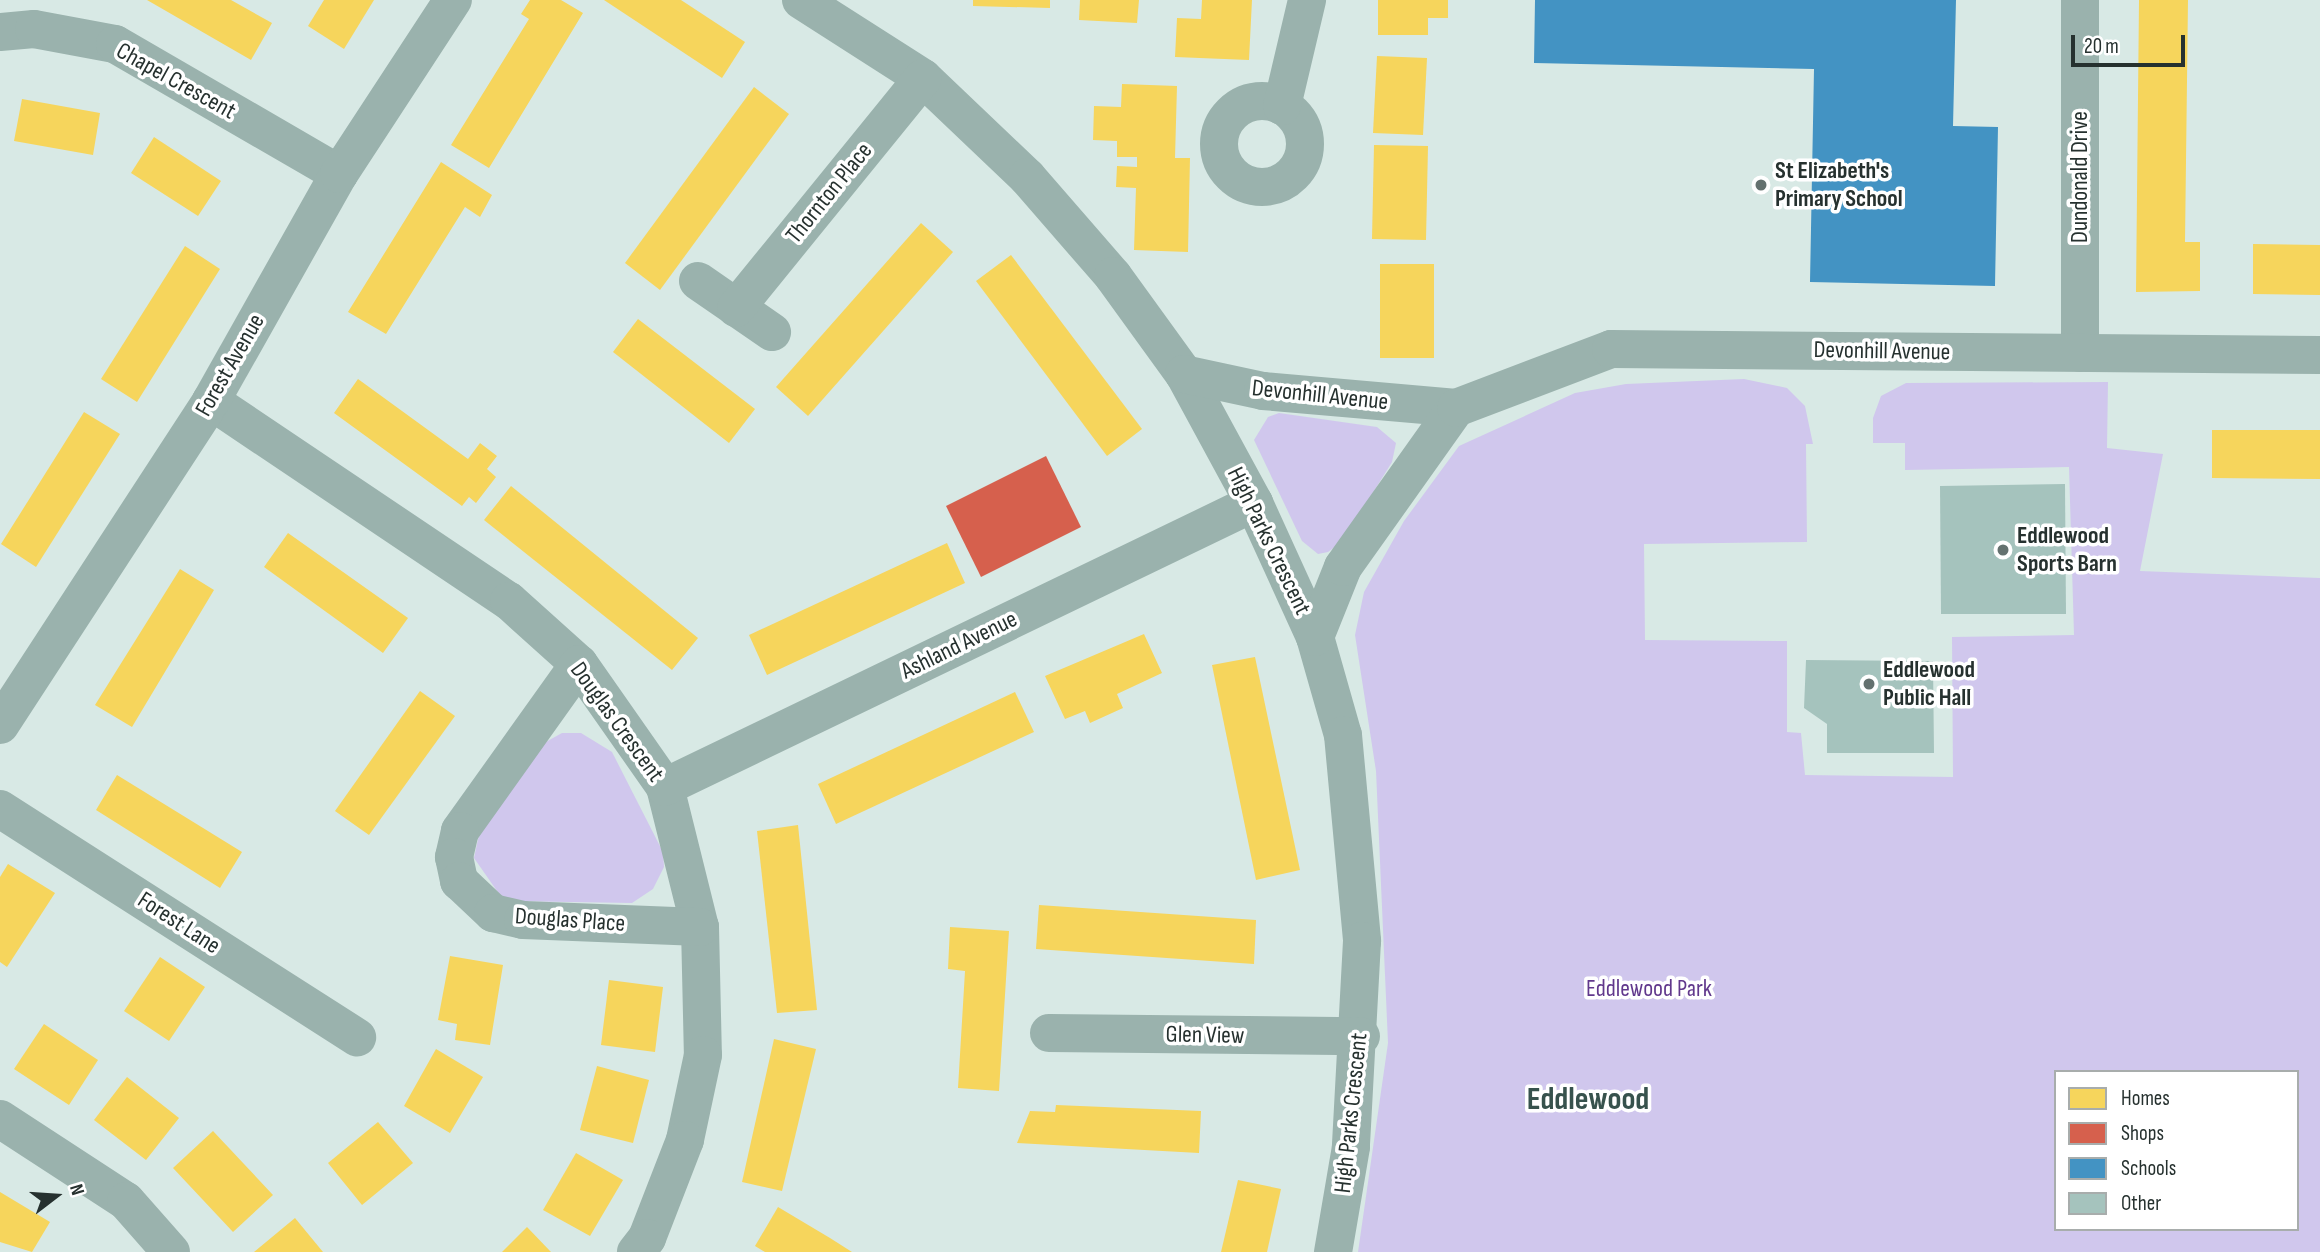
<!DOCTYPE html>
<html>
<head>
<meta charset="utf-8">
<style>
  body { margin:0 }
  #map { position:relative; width:2320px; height:1252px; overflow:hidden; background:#d8e9e5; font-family:"Sofia Sans Condensed",sans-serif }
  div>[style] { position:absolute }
  .green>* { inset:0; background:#d0c7ed }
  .homes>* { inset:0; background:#f6d55c }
  .shops>* { inset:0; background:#d6604d }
  .schools>* { inset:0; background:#4393c3 }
  .building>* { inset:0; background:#a5c3bd }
  .minor>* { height:38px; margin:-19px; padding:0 19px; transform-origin:19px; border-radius:19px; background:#9ab2ad }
  .minor>.ring { margin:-19px; padding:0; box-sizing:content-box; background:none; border:38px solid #9ab2ad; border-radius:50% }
  .dots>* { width:19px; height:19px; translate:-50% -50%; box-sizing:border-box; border:4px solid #fff; border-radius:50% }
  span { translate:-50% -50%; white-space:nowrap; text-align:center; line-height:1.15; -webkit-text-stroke:7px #fff; paint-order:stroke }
  .street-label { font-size:24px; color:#26312f }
  .poi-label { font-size:24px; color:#26312f; font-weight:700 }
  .left { translate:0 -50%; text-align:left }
  .park-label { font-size:24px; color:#61388c }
  .district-label { font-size:32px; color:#37524d; font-weight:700 }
  .legend { position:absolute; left:2054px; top:1070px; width:245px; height:161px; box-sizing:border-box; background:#fff; border:2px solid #a8adac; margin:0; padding:9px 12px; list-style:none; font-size:21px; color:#26312f }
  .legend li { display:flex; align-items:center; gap:14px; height:35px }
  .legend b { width:35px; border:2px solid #a8adac }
  .north { position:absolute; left:21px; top:1161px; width:70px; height:70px; -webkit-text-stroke:5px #fff; paint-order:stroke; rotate:73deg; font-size:19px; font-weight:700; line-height:28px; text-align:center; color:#26312f }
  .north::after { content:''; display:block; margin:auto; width:24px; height:32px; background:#26312f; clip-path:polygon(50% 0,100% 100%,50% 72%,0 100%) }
  .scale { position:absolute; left:2071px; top:35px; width:114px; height:32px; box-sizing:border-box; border:4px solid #26312f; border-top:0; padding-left:9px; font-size:21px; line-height:24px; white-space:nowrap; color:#26312f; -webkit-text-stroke:5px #fff; paint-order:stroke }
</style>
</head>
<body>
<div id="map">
  <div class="green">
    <div style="clip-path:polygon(evenodd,1744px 379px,1787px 388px,1805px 406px,1813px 444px,1806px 444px,1807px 542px,1644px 544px,1645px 640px,1787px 641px,1787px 732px,1801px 733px,1805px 775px,1953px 777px,1952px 637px,2074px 635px,2069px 467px,1905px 470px,1905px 443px,1873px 443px,1873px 418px,1881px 396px,1906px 383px,2108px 382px,2107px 448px,2163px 454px,2140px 571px,2320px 578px,2320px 1252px,1358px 1252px,1388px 1043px,1376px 771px,1355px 635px,1364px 592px,1404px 521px,1459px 446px,1575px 393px,1626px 384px,1744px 379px,2056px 1072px,2297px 1072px,2297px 1229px,2056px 1229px,2056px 1072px)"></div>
    <div style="clip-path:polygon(1279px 413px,1377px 427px,1396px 443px,1392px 462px,1343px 541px,1328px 552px,1318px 554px,1302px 541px,1254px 440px,1268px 417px)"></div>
    <div style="clip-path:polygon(562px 733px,581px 733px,612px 752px,663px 852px,664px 867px,653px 889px,632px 903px,504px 901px,474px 858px,480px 830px,544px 743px)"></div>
  </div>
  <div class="homes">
    <div style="clip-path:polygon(147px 0,231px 0,272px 23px,251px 60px)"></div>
    <div style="clip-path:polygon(324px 0,374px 0,344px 49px,308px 26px)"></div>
    <div style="clip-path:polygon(530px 0,561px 0,583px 13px,489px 168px,451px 145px,529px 19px,521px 14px)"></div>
    <div style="clip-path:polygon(604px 0,681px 0,745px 42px,722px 78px)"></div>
    <div style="clip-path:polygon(973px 0,1050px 0,1050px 8px,973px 6px)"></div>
    <div style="clip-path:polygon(1080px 0,1139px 0,1137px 23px,1079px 20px)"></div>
    <div style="clip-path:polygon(1202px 0,1252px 0,1249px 60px,1175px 57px,1177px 18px,1201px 19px)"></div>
    <div style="clip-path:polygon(1378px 0,1448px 0,1448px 18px,1428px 18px,1428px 35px,1378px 35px)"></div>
    <div style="clip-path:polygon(2139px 0,2188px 0,2185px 242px,2200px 242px,2200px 291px,2136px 292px)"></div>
    <div style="clip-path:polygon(1377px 56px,1427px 58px,1423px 135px,1373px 133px)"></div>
    <div style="clip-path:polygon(1122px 84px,1177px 86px,1175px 158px,1190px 158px,1188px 252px,1134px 250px,1136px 188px,1116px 187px,1117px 166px,1137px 167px,1137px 157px,1117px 157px,1117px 141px,1093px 140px,1094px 106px,1121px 107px)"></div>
    <div style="clip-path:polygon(754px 87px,789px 114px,660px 290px,625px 263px)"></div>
    <div style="clip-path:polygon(22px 99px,100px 113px,93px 155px,14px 141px)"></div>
    <div style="clip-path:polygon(154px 137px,221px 181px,198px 216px,131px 173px)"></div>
    <div style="clip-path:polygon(1374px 145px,1428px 146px,1426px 240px,1372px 239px)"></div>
    <div style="clip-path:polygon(441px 162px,492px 195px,480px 217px,465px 207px,386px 334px,348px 312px)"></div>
    <div style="clip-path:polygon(921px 223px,953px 252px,808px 416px,776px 387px)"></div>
    <div style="clip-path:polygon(2253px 244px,2320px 245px,2320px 295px,2253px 294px)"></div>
    <div style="clip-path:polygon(185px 246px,220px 269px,137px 402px,101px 379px)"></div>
    <div style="clip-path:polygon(1011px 255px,1142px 429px,1107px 456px,976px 281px)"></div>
    <div style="clip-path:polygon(1380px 264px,1434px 264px,1434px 358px,1380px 358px)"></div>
    <div style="clip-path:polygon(638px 319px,755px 409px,729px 443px,613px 352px)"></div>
    <div style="clip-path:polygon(358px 379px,468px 459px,480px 443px,497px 456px,487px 469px,496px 477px,476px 503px,469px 497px,462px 506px,334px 413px)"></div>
    <div style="clip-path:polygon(84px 412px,120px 434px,36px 567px,1px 544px)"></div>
    <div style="clip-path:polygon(2212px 430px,2320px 430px,2320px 479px,2212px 478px)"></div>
    <div style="clip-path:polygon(511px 486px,698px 638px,672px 670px,484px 520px)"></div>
    <div style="clip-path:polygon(288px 533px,408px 618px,383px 653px,264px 567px)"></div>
    <div style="clip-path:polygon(947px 543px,965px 583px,767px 675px,749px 635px)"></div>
    <div style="clip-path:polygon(180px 569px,214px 590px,132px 727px,95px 705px)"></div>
    <div style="clip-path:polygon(1144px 634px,1162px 673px,1117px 694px,1123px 708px,1090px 723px,1085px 711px,1065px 719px,1045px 676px)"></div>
    <div style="clip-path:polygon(1255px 657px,1300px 870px,1256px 880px,1212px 665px)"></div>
    <div style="clip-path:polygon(420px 691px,455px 716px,369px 835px,335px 811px)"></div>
    <div style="clip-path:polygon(1015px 692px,1034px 732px,836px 824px,818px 784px)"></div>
    <div style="clip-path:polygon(117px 775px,242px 852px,220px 888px,96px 810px)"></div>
    <div style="clip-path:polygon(798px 825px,817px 1010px,777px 1013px,757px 831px)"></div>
    <div style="clip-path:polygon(8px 864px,55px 893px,7px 967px,0 962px,0 877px)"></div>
    <div style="clip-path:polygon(1039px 905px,1256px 920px,1254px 964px,1036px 949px)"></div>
    <div style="clip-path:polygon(950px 927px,1009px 931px,999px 1091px,958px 1088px,965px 971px,948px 969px)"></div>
    <div style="clip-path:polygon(450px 956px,503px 965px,490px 1045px,455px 1040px,457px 1024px,438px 1020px)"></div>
    <div style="clip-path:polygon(160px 957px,205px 987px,169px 1041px,124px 1011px)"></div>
    <div style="clip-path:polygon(609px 980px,663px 987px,655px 1052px,601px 1045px)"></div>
    <div style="clip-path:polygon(44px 1024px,98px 1060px,69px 1105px,14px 1069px)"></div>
    <div style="clip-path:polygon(774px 1039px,816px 1049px,782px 1191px,742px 1182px)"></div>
    <div style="clip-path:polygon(436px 1049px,483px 1077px,450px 1133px,404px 1106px)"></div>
    <div style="clip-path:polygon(597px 1066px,649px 1080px,633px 1143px,580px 1130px)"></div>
    <div style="clip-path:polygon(127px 1077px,179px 1118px,146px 1160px,94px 1120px)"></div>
    <div style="clip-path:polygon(1056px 1105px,1201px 1111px,1199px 1153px,1017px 1143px,1030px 1111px,1055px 1112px)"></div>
    <div style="clip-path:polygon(378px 1122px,413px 1163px,362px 1205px,328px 1163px)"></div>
    <div style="clip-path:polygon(213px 1131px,273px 1195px,233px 1232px,173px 1168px)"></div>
    <div style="clip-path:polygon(576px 1153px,623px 1180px,590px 1236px,543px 1210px)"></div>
    <div style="clip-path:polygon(1238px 1180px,1281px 1189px,1267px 1252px,1221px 1252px)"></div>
    <div style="clip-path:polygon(0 1192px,50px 1222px,32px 1252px,0 1242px)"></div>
    <div style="clip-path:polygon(778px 1207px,830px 1238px,852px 1252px,765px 1252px,755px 1246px)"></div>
    <div style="clip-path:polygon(295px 1218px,323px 1252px,254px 1252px)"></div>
    <div style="clip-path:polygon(527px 1227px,551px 1252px,502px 1252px)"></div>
  </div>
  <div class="shops">
    <div style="clip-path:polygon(1046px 456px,1081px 527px,981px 577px,946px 506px)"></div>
  </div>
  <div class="schools">
    <div style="clip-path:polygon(1535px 0,1956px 0,1953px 126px,1998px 127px,1995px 286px,1810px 282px,1814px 69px,1534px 63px)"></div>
  </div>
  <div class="building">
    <div style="clip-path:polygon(2065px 484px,2066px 614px,1941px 614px,1940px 486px)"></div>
    <div style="clip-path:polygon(1806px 660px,1933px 661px,1934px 753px,1827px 753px,1827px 724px,1804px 708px)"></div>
  </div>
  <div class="minor">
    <div style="left:801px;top:0;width:145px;rotate:32.6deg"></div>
    <div style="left:923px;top:78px;width:144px;rotate:43.6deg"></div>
    <div style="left:1027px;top:177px;width:131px;rotate:49deg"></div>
    <div style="left:1113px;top:276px;width:121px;rotate:54.1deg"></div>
    <div style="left:1184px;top:374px;width:147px;rotate:61.5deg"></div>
    <div style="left:1254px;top:503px;width:147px;rotate:65.5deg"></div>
    <div style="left:1315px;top:637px;width:102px;rotate:74.1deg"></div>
    <div style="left:1343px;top:735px;width:207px;rotate:84.7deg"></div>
    <div style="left:1362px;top:941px;width:206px;rotate:93.1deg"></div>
    <div style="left:1351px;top:1147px;width:107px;rotate:99.7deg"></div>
    <div style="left:2080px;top:0;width:353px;rotate:90deg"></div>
    <div style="left:0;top:32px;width:34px;rotate:-5deg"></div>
    <div style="left:34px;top:29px;width:82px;rotate:10.5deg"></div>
    <div style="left:115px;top:44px;width:259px;rotate:30.1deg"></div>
    <div class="ring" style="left:1219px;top:101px;width:48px;height:48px"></div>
    <div style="left:1282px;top:106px;width:109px;rotate:-76.7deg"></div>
    <div style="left:698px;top:281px;width:90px;rotate:34.6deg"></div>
    <div style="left:736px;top:308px;width:296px;rotate:-50.9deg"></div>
    <div style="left:1184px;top:374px;width:81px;rotate:12.1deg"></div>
    <div style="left:1263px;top:391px;width:194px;rotate:5deg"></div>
    <div style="left:211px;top:401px;width:359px;rotate:33.9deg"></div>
    <div style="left:509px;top:601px;width:94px;rotate:42deg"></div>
    <div style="left:579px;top:664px;width:150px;rotate:55deg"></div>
    <div style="left:665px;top:787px;width:144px;rotate:76deg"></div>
    <div style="left:700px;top:927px;width:128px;rotate:88.7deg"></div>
    <div style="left:703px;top:1055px;width:87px;rotate:102deg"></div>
    <div style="left:685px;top:1140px;width:105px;rotate:111.2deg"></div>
    <div style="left:647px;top:1238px;width:18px;rotate:128deg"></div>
    <div style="left:1315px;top:637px;width:75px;rotate:-68.2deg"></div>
    <div style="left:1343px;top:567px;width:195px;rotate:-54.6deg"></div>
    <div style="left:1456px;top:408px;width:166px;rotate:-20.8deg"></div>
    <div style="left:1611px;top:349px;width:709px;rotate:0.48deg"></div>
    <div style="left:579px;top:664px;width:205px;rotate:125.5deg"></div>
    <div style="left:460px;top:831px;width:27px;rotate:103deg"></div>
    <div style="left:454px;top:857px;width:25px;rotate:78deg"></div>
    <div style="left:459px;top:881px;width:47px;rotate:43.3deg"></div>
    <div style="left:493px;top:913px;width:31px;rotate:13deg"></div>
    <div style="left:523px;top:920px;width:177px;rotate:2.3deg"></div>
    <div style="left:0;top:725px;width:387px;rotate:-56.9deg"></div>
    <div style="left:211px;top:401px;width:261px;rotate:-60.6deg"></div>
    <div style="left:339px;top:174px;width:208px;rotate:-56.8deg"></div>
    <div style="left:665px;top:787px;width:654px;rotate:-25.74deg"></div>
    <div style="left:0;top:809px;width:424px;rotate:32.6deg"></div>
    <div style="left:1049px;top:1033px;width:312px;rotate:0.6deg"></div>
    <div style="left:0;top:1119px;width:150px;rotate:33.1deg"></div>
    <div style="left:126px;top:1201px;width:68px;rotate:48.6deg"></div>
  </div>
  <div class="dots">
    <div style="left:1761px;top:185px;background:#64716f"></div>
    <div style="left:2003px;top:550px;background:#64716f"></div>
    <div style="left:1869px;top:684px;background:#64716f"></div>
  </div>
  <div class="street-label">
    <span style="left:176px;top:81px;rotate:29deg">Chapel Crescent</span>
    <span style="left:2080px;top:177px;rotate:-90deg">Dundonald Drive</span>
    <span style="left:829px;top:193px;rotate:-51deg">Thornton Place</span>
    <span style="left:1882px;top:351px;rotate:1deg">Devonhill Avenue</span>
    <span style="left:230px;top:365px;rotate:-60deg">Forest Avenue</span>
    <span style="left:1320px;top:395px;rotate:6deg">Devonhill Avenue</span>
    <span style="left:1269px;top:541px;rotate:64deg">High Parks Crescent</span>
    <span style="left:959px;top:645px;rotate:-26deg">Ashland Avenue</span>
    <span style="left:617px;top:722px;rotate:54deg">Douglas Crescent</span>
    <span style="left:570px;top:920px;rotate:4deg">Douglas Place</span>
    <span style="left:179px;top:923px;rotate:33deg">Forest Lane</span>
    <span style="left:1205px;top:1035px;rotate:1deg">Glen View</span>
    <span style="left:1351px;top:1113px;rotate:-84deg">High Parks Crescent</span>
  </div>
  <div class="poi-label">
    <span class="left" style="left:1775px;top:185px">St Elizabeth's<br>Primary School</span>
    <span class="left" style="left:2017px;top:550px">Eddlewood<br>Sports Barn</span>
    <span class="left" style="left:1883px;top:684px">Eddlewood<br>Public Hall</span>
  </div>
  <div class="park-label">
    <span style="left:1649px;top:989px">Eddlewood Park</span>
  </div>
  <div class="district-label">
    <span style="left:1588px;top:1100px">Eddlewood</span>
  </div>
  <ul class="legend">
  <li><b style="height:19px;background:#f6d55c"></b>Homes</li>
  <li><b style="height:19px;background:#d6604d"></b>Shops</li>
  <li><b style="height:19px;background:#4393c3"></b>Schools</li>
  <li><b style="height:19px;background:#a5c3bd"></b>Other</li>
  </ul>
  <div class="north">N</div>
  <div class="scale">20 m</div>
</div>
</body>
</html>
